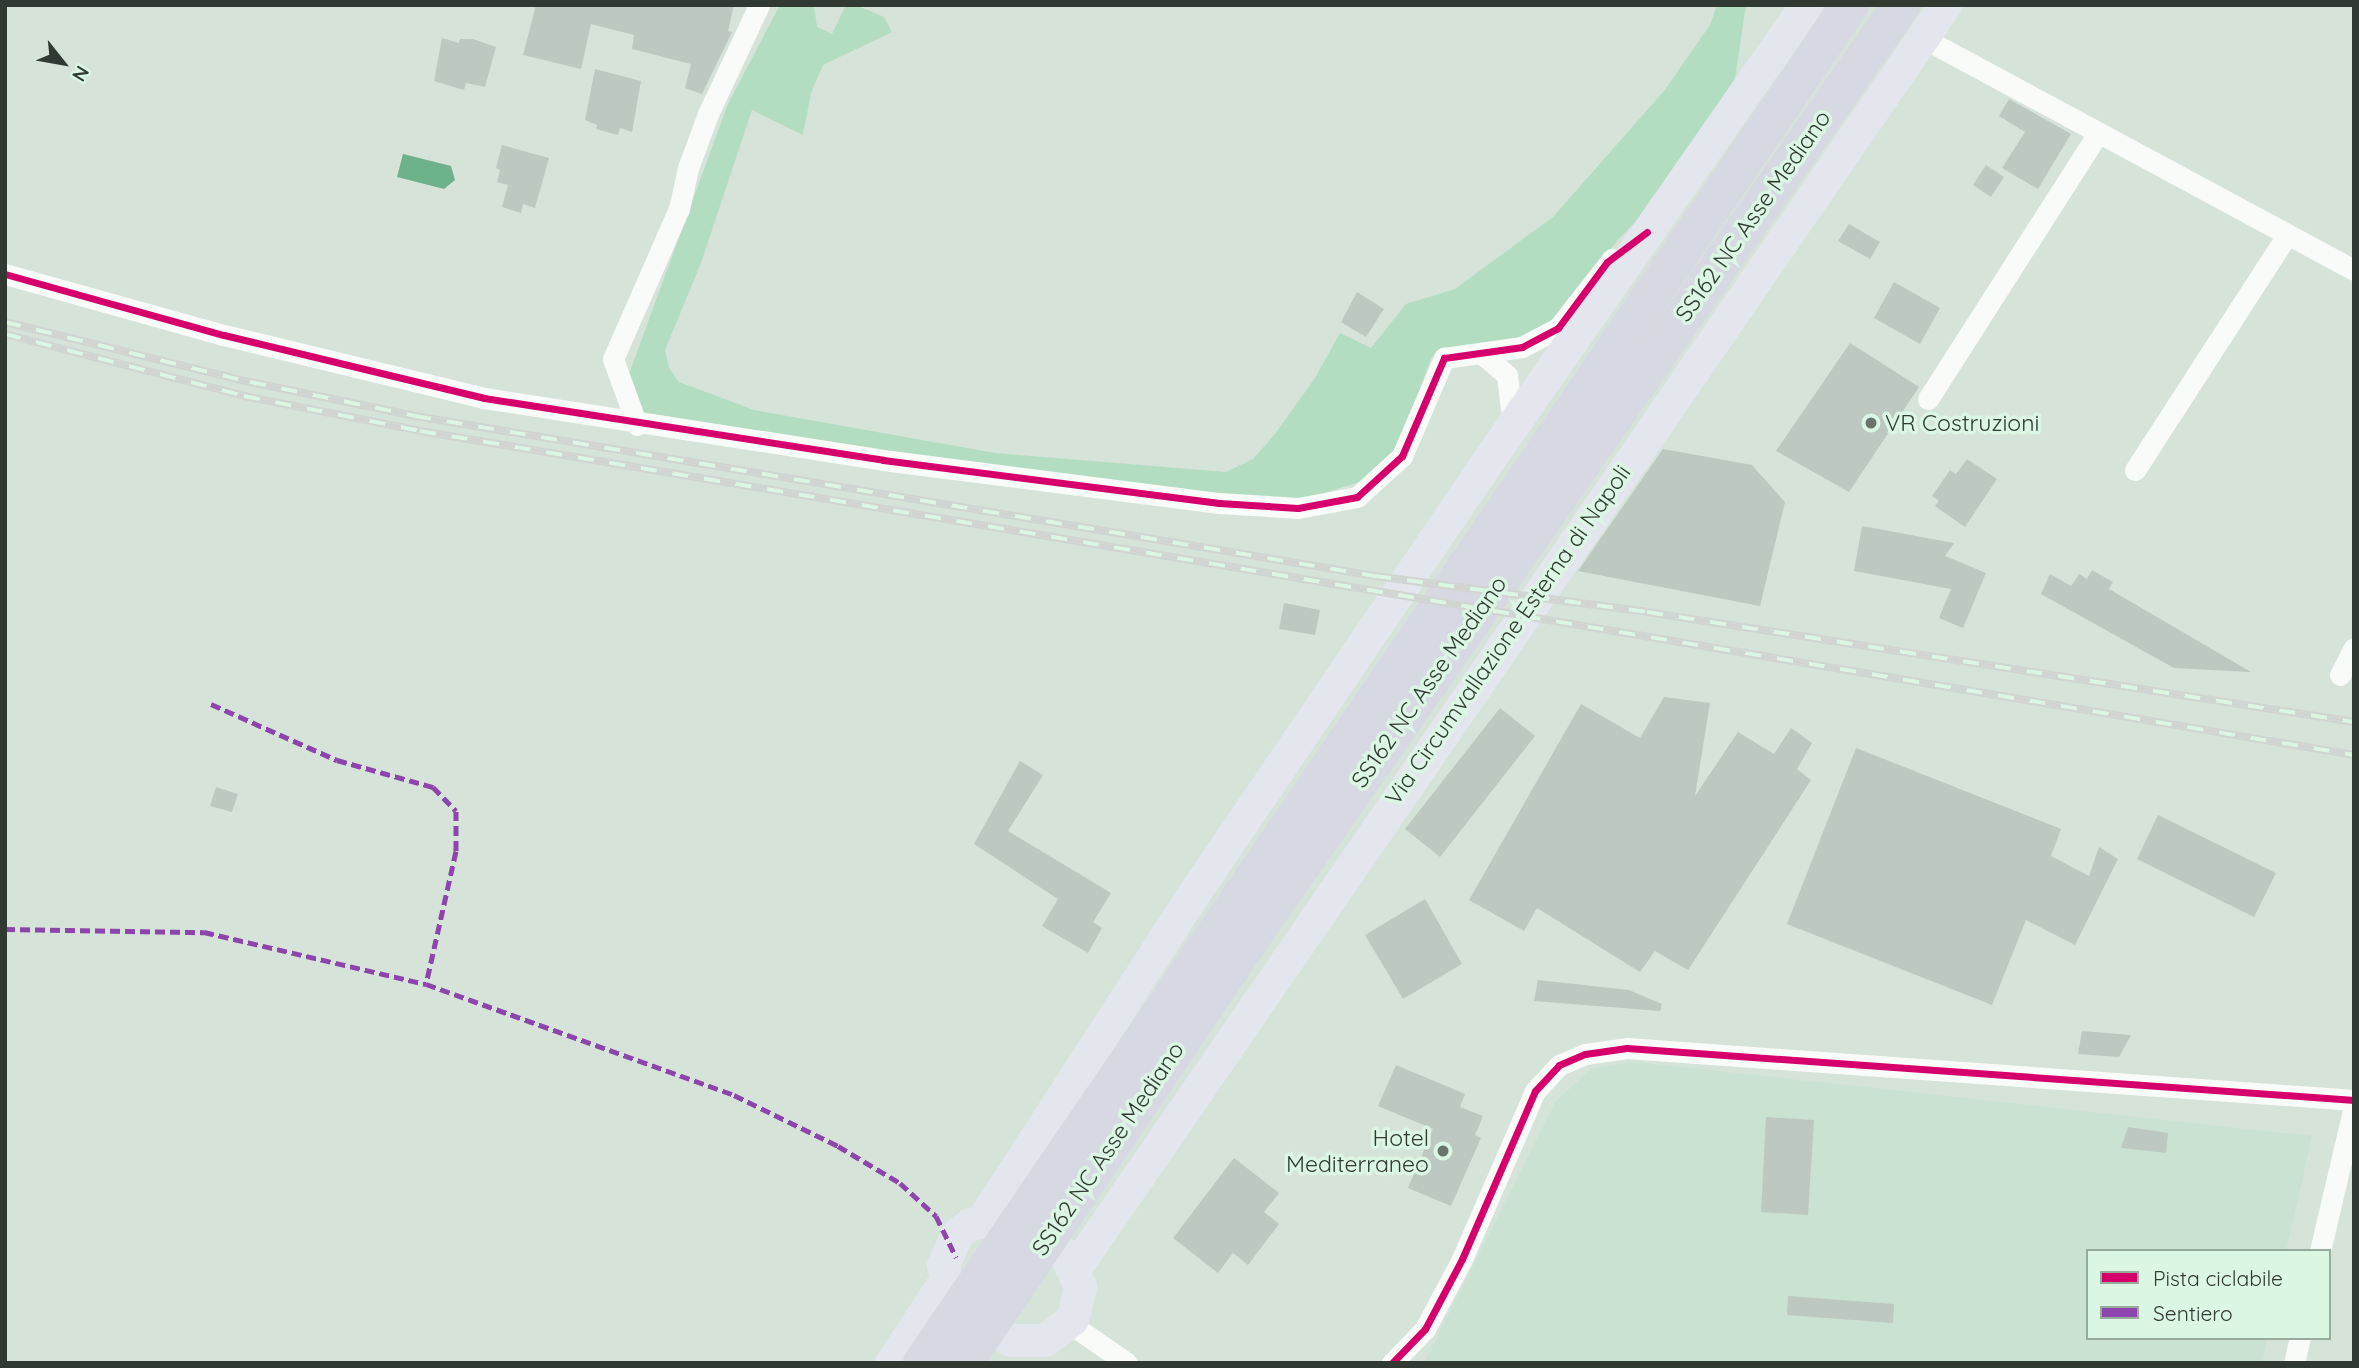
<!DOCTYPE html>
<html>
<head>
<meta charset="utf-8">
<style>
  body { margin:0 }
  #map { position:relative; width:2359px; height:1368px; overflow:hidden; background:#d5e3d9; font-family:Quicksand,sans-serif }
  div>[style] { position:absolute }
  .built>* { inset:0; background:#cae2d1 }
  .green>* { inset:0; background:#b3ddc1 }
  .water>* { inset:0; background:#6db28a }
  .building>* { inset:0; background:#bcc8c0 }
  .street>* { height:21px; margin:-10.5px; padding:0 10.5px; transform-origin:10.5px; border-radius:10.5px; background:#f9fbf9 }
  .primary>* { height:33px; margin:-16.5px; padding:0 16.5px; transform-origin:16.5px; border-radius:16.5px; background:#e3e6ec }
  .highway>* { height:38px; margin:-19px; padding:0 19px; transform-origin:19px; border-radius:19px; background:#d7d9e2 }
  .rail>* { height:8px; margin-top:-4px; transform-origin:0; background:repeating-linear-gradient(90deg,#dcf6e4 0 16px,#d1d5d1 0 32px); box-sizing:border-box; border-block:2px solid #d1d5d1 }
  .quiet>* { height:5px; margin-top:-2.5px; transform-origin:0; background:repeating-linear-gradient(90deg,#8e44ad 0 10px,transparent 0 15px) }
  .cycleway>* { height:7px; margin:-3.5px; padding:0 3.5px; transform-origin:3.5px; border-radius:3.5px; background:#d6006c }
  .dots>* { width:19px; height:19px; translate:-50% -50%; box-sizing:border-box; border:4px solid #dcf6e4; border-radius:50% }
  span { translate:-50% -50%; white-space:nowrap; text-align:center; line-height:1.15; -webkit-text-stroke:7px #dcf6e4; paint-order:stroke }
  .street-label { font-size:23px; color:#303a33 }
  .poi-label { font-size:23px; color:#303a33 }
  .left { translate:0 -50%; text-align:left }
  .right { translate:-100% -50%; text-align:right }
  .frame { position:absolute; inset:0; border:7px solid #303a33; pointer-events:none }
  .legend { position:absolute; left:2086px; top:1249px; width:245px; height:91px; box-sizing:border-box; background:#dcf6e4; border:2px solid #97ab9d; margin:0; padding:9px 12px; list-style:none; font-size:21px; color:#303a33 }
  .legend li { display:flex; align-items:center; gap:14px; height:35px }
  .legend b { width:35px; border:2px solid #97ab9d }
  .north { position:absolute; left:28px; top:28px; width:70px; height:70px; -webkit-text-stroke:5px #dcf6e4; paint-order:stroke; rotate:121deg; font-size:19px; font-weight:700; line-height:28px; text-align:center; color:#303a33 }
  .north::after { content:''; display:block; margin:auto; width:24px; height:32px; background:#303a33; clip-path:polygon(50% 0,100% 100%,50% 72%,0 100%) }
</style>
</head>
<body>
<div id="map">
  <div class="built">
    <div style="clip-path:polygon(1635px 1062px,2312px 1136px,2286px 1251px,2088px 1251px,2088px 1338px,2267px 1338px,2262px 1363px,1424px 1363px,1556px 1101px,1591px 1069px)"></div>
  </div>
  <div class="green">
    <div style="clip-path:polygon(780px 5px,814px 5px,817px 27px,832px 34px,846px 5px,856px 5px,884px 17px,892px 32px,823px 65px,811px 93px,803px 135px,752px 110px,701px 263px,665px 350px,669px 368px,679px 382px,754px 410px,995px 453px,1226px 472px,1253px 459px,1275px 434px,1315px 378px,1340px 333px,1371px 348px,1406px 304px,1455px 289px,1553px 217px,1664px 91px,1710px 25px,1717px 5px,1746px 5px,1733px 91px,1655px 201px,1617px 241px,1561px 316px,1507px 343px,1444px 349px,1431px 358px,1403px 437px,1389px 459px,1369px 479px,1305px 499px,1136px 490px,641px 413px,629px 374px,728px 104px)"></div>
  </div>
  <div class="water">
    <div style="clip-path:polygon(403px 154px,451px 166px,455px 180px,444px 189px,397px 177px)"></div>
  </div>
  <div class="building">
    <div style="clip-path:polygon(536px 5px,734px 5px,728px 31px,732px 32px,702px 94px,685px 88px,691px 64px,632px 49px,634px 35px,591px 24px,581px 69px,523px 55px)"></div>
    <div style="clip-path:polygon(442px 38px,459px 43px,460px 39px,473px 39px,496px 47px,485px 87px,466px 83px,464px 90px,434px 81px)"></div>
    <div style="clip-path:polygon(595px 69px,641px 81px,632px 132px,620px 128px,618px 135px,596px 129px,597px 125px,585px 120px)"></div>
    <div style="clip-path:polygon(2009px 99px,2071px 134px,2038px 189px,2002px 168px,2025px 132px,1999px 116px)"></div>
    <div style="clip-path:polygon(502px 145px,549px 158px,535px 208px,523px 204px,521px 213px,502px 207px,508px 185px,497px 182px,500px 170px,496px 168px)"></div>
    <div style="clip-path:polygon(1986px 165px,2004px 177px,1991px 197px,1973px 185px)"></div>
    <div style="clip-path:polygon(1849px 224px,1880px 242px,1870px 259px,1838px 241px)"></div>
    <div style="clip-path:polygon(1894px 282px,1940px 308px,1920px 344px,1874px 318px)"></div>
    <div style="clip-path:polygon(1357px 292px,1384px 309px,1366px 337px,1341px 322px)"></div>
    <div style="clip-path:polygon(1850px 343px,1919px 387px,1849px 492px,1776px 451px)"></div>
    <div style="clip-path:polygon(1663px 449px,1752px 465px,1785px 502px,1760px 606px,1578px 571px)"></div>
    <div style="clip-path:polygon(1967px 459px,1997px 479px,1965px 527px,1935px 506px,1939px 501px,1932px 496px,1950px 470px,1956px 474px)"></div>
    <div style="clip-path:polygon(1862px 526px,1954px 543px,1945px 556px,1986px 573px,1963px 628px,1939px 618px,1951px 589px,1854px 571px)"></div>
    <div style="clip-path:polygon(2092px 570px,2113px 582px,2109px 589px,2251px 672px,2174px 668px,2041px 594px,2050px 574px,2071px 586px,2079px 574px,2087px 579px)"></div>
    <div style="clip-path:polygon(1284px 603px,1320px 610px,1315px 635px,1279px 629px)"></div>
    <div style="clip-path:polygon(1664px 697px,1710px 703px,1695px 796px,1738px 732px,1774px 754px,1791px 728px,1812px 743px,1797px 769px,1811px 780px,1688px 970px,1655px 951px,1640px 972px,1537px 908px,1524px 931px,1469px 900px,1581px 704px,1640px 738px)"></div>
    <div style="clip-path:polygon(1500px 708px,1535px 736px,1440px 857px,1405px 829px)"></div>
    <div style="clip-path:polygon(1856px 748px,2061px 829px,2051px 856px,2089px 876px,2099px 847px,2118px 859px,2075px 945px,2026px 920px,1992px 1005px,1787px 924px)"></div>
    <div style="clip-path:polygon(1020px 761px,1043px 775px,1008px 831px,1111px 893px,1093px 922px,1102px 928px,1088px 953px,1042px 926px,1058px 899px,974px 844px)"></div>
    <div style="clip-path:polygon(216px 787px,238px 794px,232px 812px,210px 806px)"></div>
    <div style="clip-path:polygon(2158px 815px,2276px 873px,2254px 917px,2137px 859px)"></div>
    <div style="clip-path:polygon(1425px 899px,1462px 964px,1403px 999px,1365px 935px)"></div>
    <div style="clip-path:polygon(1538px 980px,1629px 990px,1662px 1004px,1660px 1011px,1534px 1001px)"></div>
    <div style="clip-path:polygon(2082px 1031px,2131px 1035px,2119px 1057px,2078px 1054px)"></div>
    <div style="clip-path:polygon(1396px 1065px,1465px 1094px,1460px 1107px,1483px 1116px,1475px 1135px,1481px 1138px,1451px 1206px,1408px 1188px,1433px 1129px,1378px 1106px)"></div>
    <div style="clip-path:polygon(1766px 1117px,1814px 1120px,1808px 1215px,1761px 1212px)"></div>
    <div style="clip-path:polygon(2128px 1127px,2168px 1133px,2166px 1153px,2121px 1148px)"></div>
    <div style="clip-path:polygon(1234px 1158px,1279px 1193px,1264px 1212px,1279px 1224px,1248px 1265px,1233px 1253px,1218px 1273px,1173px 1238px)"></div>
    <div style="clip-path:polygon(1788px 1296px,1894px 1304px,1893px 1323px,1787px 1315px)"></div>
  </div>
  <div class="street">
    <div style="left:1923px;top:38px;width:489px;rotate:28.3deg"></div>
    <div style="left:5px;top:274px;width:227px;rotate:15.6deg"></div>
    <div style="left:224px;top:335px;width:268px;rotate:13.6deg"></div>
    <div style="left:484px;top:398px;width:404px;rotate:8.8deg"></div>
    <div style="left:883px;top:460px;width:339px;rotate:7.3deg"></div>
    <div style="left:1219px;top:503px;width:79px;rotate:3.6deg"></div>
    <div style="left:1298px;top:508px;width:60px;rotate:-10.6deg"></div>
    <div style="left:1357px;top:497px;width:61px;rotate:-42.3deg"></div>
    <div style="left:1402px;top:456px;width:107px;rotate:-66.8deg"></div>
    <div style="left:1444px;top:358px;width:79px;rotate:-8deg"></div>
    <div style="left:1522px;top:347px;width:41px;rotate:-27.8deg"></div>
    <div style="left:1558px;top:328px;width:88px;rotate:-52deg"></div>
    <div style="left:1482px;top:354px;width:33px;rotate:40deg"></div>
    <div style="left:1507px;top:375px;width:50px;rotate:83.2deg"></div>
    <div style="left:1928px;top:399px;width:316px;rotate:-57.4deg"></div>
    <div style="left:637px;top:425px;width:70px;rotate:-110deg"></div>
    <div style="left:613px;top:359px;width:164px;rotate:-66.3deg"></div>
    <div style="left:679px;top:209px;width:42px;rotate:-77.6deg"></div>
    <div style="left:688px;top:168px;width:58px;rotate:-69.7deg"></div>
    <div style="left:708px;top:114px;width:120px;rotate:-64.9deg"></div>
    <div style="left:2135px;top:470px;width:280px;rotate:-57.1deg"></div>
    <div style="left:2340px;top:675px;width:30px;rotate:-63deg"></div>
    <div style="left:2320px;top:1251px;width:149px;rotate:-76.8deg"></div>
    <div style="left:1069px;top:1323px;width:70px;rotate:34.6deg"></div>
    <div style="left:1392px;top:1363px;width:47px;rotate:-45.9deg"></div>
    <div style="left:1425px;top:1329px;width:79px;rotate:-62.1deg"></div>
    <div style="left:1462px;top:1259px;width:183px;rotate:-66.5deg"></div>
    <div style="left:1535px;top:1091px;width:35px;rotate:-47deg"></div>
    <div style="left:1559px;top:1065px;width:28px;rotate:-23deg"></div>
    <div style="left:1585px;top:1054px;width:42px;rotate:-8.1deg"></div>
    <div style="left:1627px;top:1048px;width:729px;rotate:4.09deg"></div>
    <div style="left:2294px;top:1363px;width:26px;rotate:-77deg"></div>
  </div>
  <div class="primary">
    <div style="left:983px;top:1219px;width:378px;rotate:-57.1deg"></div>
    <div style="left:1188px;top:902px;width:536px;rotate:-55.81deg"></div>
    <div style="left:1489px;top:459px;width:554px;rotate:-55.08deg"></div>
    <div style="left:1075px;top:1268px;width:1534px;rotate:-55.44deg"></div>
    <div style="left:951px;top:1297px;width:33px;rotate:-104deg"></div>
    <div style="left:943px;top:1265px;width:34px;rotate:-66deg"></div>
    <div style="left:957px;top:1234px;width:16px;rotate:-38deg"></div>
    <div style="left:970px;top:1224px;width:33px;rotate:-11deg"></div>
    <div style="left:1010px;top:1340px;width:35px"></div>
    <div style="left:1045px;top:1340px;width:34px;rotate:-38deg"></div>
    <div style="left:1072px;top:1319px;width:34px;rotate:-76deg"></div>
    <div style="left:1080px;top:1286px;width:35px;rotate:-115deg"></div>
    <div style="left:891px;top:1363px;width:97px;rotate:-56.8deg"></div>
  </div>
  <div class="highway">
    <div style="left:922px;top:1363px;width:1645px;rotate:-55.65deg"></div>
    <div style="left:964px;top:1363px;width:509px;rotate:-55.97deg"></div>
    <div style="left:1249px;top:941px;width:1141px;rotate:-55.14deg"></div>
  </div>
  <div class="rail">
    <div style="left:5px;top:322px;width:252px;rotate:13.8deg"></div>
    <div style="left:250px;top:382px;width:168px;rotate:11.6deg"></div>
    <div style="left:415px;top:416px;width:973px;rotate:9.46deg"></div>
    <div style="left:1375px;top:576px;width:274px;rotate:7.5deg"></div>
    <div style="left:1647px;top:612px;width:716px;rotate:8.84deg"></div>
    <div style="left:5px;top:334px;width:247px;rotate:14.5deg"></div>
    <div style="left:244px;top:396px;width:179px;rotate:11.2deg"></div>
    <div style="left:420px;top:431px;width:1961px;rotate:9.51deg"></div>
  </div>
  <div class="quiet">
    <div style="left:211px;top:704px;width:138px;rotate:24deg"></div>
    <div style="left:337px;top:760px;width:100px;rotate:15.7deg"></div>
    <div style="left:433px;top:787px;width:33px;rotate:46deg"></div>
    <div style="left:456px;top:811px;width:40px;rotate:90deg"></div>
    <div style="left:456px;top:851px;width:136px;rotate:102.7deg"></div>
    <div style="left:5px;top:929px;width:199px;rotate:0.9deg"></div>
    <div style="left:204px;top:932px;width:228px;rotate:13.2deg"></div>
    <div style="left:426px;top:984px;width:327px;rotate:19.8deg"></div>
    <div style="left:734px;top:1095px;width:116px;rotate:26.1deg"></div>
    <div style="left:838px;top:1146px;width:72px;rotate:30.8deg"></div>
    <div style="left:900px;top:1183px;width:49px;rotate:42.5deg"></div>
    <div style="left:936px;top:1216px;width:46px;rotate:64deg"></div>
  </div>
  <div class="cycleway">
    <div style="left:5px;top:274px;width:227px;rotate:15.6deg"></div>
    <div style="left:224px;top:335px;width:268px;rotate:13.6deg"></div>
    <div style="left:484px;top:398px;width:404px;rotate:8.8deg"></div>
    <div style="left:883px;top:460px;width:339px;rotate:7.3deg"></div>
    <div style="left:1219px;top:503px;width:79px;rotate:3.6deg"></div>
    <div style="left:1298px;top:508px;width:60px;rotate:-10.6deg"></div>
    <div style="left:1357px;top:497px;width:61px;rotate:-42.3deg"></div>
    <div style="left:1402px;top:456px;width:107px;rotate:-66.8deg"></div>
    <div style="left:1444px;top:358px;width:79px;rotate:-8deg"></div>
    <div style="left:1522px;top:347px;width:41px;rotate:-27.8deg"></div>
    <div style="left:1558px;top:328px;width:82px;rotate:-53.4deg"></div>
    <div style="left:1607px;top:262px;width:50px;rotate:-36.9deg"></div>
    <div style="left:1392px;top:1363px;width:47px;rotate:-45.9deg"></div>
    <div style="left:1425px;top:1329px;width:79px;rotate:-62.1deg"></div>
    <div style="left:1462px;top:1259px;width:183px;rotate:-66.5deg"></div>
    <div style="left:1535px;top:1091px;width:35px;rotate:-47deg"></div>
    <div style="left:1559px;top:1065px;width:28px;rotate:-23deg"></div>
    <div style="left:1585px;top:1054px;width:42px;rotate:-8.1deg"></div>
    <div style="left:1627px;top:1048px;width:729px;rotate:4.09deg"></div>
  </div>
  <div class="dots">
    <div style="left:1871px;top:423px;background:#6a756d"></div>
    <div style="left:1443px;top:1151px;background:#6a756d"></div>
  </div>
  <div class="street-label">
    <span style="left:1753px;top:216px;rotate:-55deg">SS162 NC Asse Mediano</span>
    <span style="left:1508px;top:635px;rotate:-55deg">Via Circumvallazione Esterna di Napoli</span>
    <span style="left:1429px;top:682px;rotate:-55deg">SS162 NC Asse Mediano</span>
    <span style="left:1108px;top:1149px;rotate:-56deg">SS162 NC Asse Mediano</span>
  </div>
  <div class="poi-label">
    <span class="left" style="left:1885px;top:423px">VR Costruzioni</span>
    <span class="right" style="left:1429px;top:1151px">Hotel<br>Mediterraneo</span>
  </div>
  <div class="frame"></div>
  <ul class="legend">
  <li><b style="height:9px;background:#d6006c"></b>Pista ciclabile</li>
  <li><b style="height:9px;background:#8e44ad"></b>Sentiero</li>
  </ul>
  <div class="north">N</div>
</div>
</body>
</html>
